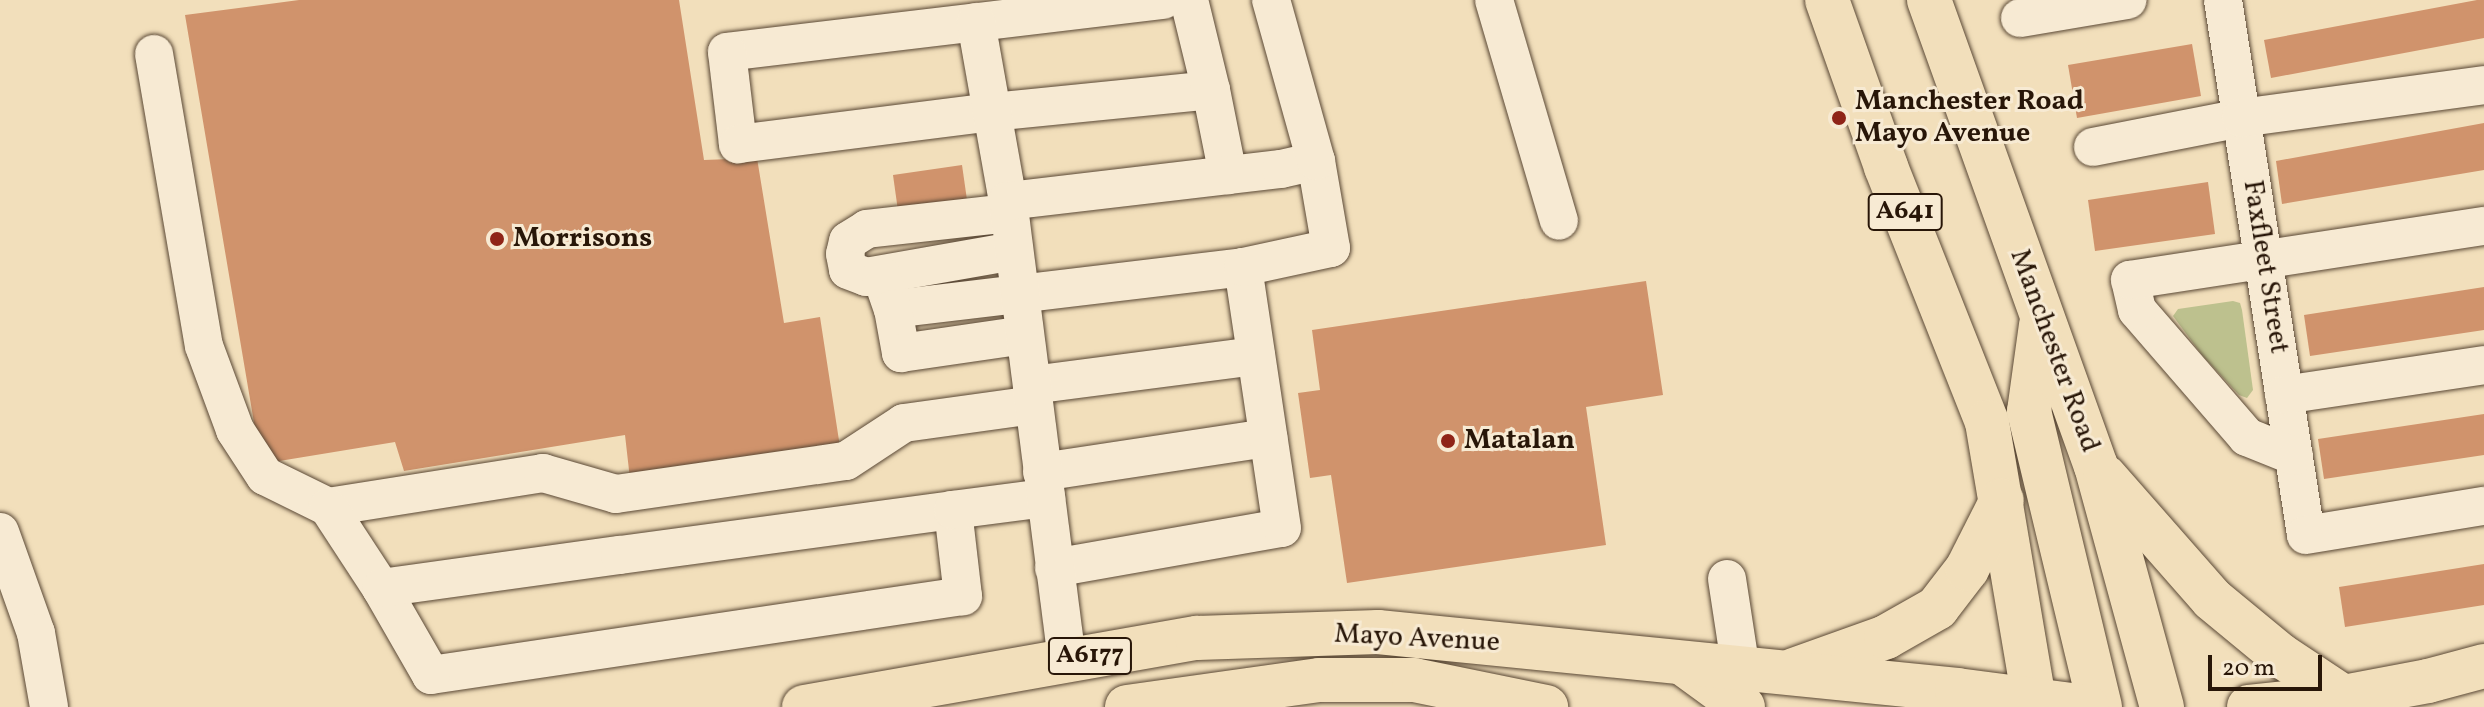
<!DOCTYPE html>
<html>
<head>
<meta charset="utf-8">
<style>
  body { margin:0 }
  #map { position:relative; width:2484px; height:707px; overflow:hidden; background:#f2dfbb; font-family:Vollkorn,serif }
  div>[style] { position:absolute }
  .green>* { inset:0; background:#bdc18e }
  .building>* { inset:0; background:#d0936c }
  .roads { filter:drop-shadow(0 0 2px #5a4835) drop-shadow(0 0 2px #5a4835) }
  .minor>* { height:38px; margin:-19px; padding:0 19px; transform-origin:19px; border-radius:19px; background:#f7ead3 }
  .major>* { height:44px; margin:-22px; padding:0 22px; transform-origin:22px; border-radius:22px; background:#f2dfbb }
  .dots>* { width:22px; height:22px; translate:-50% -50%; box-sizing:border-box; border:4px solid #f7ead3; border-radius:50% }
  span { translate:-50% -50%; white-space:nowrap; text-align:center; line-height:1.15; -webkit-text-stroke:6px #f7ead3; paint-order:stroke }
  .shield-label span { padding:2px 6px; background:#f7ead3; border:2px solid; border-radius:6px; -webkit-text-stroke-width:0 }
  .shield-label { font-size:26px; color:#281608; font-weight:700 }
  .poi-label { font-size:28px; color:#281608; font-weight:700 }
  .left { translate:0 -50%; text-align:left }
  .street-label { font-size:28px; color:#281608 }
  .scale { position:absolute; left:2208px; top:655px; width:114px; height:36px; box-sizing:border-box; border:4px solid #281608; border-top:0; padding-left:10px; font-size:24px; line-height:28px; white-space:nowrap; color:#281608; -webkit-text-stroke:6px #f7ead3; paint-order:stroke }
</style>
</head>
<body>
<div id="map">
  <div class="green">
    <div style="clip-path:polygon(2233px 301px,2240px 303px,2242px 310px,2253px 390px,2247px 398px,2239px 395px,2202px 355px,2173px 316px,2178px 309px)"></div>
  </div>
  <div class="building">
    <div style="clip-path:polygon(299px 0,679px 0,704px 160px,757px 158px,784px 323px,820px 317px,840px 447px,630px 479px,625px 435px,404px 471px,395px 442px,261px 464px,185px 15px)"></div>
    <div style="clip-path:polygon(2477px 0,2484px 0,2484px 38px,2271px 78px,2264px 40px)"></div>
    <div style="clip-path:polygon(2192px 44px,2201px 96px,2077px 118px,2068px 65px)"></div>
    <div style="clip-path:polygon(2484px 123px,2484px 170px,2282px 204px,2276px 161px)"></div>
    <div style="clip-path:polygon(962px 165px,968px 207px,899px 218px,893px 175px)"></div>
    <div style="clip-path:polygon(2208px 182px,2215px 234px,2095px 251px,2088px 200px)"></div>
    <div style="clip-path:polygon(1646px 281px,1663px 395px,1586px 407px,1606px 545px,1347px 583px,1331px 475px,1310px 478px,1298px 393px,1320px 390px,1312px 330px)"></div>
    <div style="clip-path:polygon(2484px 287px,2484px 330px,2310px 356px,2304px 315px)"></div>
    <div style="clip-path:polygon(2484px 414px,2484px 455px,2324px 479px,2318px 439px)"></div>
    <div style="clip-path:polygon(2484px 564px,2484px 605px,2345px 627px,2339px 587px)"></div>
  </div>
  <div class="roads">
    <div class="minor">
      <div style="left:1163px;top:0;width:439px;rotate:173.2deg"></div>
      <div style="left:727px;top:52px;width:93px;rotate:83.2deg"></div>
      <div style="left:738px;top:144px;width:256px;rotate:-7.2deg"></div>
      <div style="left:992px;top:112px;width:220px;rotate:-5.7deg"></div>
      <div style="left:1211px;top:90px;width:93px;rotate:-103.7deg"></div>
      <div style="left:1494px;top:0;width:230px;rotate:73.6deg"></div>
      <div style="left:2223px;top:0;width:541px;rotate:81.18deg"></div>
      <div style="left:2306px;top:535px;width:180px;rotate:-9.3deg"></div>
      <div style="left:2020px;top:18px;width:109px;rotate:-9.5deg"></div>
      <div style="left:976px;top:22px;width:182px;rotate:79.9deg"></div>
      <div style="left:154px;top:54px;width:296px;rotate:80.3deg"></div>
      <div style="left:204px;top:346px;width:90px;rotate:69.7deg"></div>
      <div style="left:235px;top:430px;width:55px;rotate:56.9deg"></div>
      <div style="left:265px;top:476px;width:70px;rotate:26.2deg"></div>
      <div style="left:328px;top:507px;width:218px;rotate:-9deg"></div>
      <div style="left:543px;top:473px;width:76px;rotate:16deg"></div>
      <div style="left:616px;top:494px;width:232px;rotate:-8.2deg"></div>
      <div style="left:846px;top:461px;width:69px;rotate:-33.2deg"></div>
      <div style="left:904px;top:423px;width:131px;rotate:-7.9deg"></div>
      <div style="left:1211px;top:90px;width:87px;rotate:78.7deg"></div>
      <div style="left:2093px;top:147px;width:151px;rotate:-11.1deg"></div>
      <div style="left:2241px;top:118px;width:245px;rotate:-7.7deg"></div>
      <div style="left:1009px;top:213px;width:143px;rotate:173.6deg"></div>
      <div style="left:867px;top:229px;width:22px;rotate:148deg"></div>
      <div style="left:848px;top:241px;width:13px;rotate:103deg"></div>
      <div style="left:845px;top:254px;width:16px;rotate:79deg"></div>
      <div style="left:848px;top:270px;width:19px;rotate:21deg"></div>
      <div style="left:866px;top:277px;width:150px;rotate:-10deg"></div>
      <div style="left:881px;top:275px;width:36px;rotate:71deg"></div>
      <div style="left:893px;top:309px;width:353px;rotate:-6.8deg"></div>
      <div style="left:893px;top:309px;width:45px;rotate:79.7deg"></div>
      <div style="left:901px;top:353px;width:125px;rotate:-8.3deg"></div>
      <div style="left:1032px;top:385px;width:226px;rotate:-7.4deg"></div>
      <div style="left:2284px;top:395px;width:202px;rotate:-8.5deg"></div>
      <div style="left:2294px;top:456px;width:51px;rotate:-158deg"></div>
      <div style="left:2247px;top:437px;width:168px;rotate:-130.9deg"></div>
      <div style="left:2137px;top:310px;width:31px;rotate:-103deg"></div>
      <div style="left:2130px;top:280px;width:358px;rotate:-8.7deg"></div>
      <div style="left:1042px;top:472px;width:229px;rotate:-8.6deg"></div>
      <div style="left:328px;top:507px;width:97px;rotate:56.8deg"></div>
      <div style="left:953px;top:510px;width:87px;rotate:83.4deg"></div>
      <div style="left:963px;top:596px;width:538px;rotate:171.55deg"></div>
      <div style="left:431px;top:675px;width:100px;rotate:-119.9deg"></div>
      <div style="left:381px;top:588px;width:241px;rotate:-7.9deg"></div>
      <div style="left:620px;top:555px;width:336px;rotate:-7.7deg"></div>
      <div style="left:953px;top:510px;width:94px;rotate:-7.4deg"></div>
      <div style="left:0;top:532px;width:107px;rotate:70.4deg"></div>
      <div style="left:36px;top:633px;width:75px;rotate:80deg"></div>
      <div style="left:1054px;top:568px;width:231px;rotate:-10deg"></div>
      <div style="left:1282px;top:528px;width:264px;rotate:-98.5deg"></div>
      <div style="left:1243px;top:267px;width:90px;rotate:-12.2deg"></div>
      <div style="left:1331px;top:248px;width:88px;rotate:-99.8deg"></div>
      <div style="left:1727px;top:579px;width:92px;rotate:81.3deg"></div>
      <div style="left:1067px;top:660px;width:463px;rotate:-97.3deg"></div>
      <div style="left:1008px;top:201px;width:275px;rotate:-6.7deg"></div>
      <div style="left:1281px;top:169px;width:36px;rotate:-13deg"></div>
      <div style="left:1316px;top:161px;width:167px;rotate:-105.6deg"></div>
    </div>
    <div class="major">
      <div style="left:1827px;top:0;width:177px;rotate:70.5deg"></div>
      <div style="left:1886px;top:167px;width:274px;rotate:68.4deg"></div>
      <div style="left:1987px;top:422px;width:289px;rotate:80.4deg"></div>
      <div style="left:1929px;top:0;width:495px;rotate:70.3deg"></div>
      <div style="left:2096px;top:466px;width:250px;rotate:74.7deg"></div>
      <div style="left:2041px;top:325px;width:87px;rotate:97.9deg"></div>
      <div style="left:2029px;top:411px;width:304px;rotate:76.5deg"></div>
      <div style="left:2105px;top:477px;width:162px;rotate:48.7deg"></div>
      <div style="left:2212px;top:599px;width:88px;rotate:39.5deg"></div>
      <div style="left:2280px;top:655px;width:76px;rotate:33.7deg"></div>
      <div style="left:1684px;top:664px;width:73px;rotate:36.1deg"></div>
      <div style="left:1794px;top:670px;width:98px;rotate:-19.7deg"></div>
      <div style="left:1886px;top:637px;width:59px;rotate:-29.6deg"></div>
      <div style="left:1937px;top:608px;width:49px;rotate:-52.4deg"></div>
      <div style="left:1967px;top:569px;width:77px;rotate:-63.1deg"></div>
      <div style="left:804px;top:707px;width:399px;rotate:-10deg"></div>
      <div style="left:1197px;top:638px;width:181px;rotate:-1.9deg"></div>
      <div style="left:1378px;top:632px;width:582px;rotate:5.72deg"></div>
      <div style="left:1957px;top:690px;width:131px;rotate:7.5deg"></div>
      <div style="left:1127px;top:707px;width:194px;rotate:-8deg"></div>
      <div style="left:1319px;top:680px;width:95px"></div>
      <div style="left:1414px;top:680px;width:135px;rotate:11.6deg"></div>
      <div style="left:2249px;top:707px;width:95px;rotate:-6.1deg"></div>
      <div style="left:2343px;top:697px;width:86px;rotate:-10.7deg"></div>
      <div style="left:2428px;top:681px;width:58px;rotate:-15deg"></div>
    </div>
  </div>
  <div class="dots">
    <div style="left:1839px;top:118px;background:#8f2418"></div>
    <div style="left:497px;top:239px;background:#8f2418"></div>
    <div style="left:1448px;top:441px;background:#8f2418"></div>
  </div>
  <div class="shield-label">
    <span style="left:1905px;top:212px">A641</span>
    <span style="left:1090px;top:656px">A6177</span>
  </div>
  <div class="poi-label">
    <span class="left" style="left:1855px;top:118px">Manchester Road<br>Mayo Avenue</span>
    <span class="left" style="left:513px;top:239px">Morrisons</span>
    <span class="left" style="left:1464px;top:441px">Matalan</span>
  </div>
  <div class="street-label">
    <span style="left:2265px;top:267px;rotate:81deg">Faxfleet Street</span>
    <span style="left:2054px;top:351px;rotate:70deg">Manchester Road</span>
    <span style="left:1417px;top:639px;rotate:3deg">Mayo Avenue</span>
  </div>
  <div class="scale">20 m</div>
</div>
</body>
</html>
